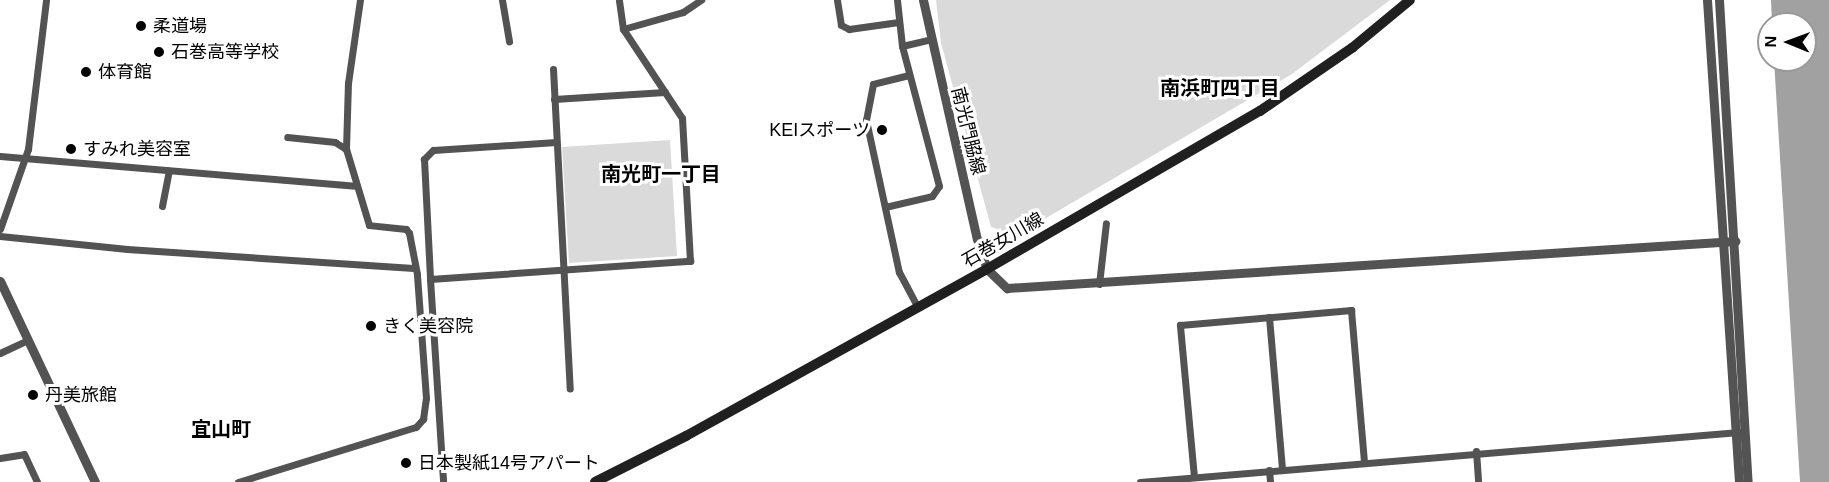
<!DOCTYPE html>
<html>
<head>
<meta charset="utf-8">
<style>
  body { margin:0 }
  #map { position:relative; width:1829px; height:482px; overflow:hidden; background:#fff; font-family:Arial,"Noto Sans JP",sans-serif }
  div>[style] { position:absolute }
  .green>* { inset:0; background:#dadada }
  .water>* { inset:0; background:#a1a1a1 }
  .minor>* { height:7px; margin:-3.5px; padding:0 3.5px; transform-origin:3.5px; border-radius:3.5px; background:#535353 }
  .tertiary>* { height:9px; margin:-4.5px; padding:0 4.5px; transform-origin:4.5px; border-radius:4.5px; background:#535353 }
  .secondary>* { height:10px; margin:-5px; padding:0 5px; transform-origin:5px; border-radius:5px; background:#202020 }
  .dots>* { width:16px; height:16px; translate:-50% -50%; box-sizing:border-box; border:3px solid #fff; border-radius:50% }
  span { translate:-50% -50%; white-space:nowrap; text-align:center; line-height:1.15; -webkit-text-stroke:6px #fff; paint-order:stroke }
  .poi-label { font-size:18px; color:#000 }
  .left { translate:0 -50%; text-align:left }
  .right { translate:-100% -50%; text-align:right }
  .street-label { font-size:18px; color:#000 }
  .neighbourhood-label { font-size:20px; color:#000; font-weight:700 }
  .north { position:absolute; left:1757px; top:12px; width:60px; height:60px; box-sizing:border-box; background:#fff; border:2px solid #999; border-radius:50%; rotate:271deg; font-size:16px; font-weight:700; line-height:24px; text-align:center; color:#000 }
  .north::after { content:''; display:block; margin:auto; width:21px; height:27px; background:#000; clip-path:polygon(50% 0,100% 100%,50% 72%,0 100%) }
</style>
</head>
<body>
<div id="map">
  <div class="green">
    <div style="clip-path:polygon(936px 0,1390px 0,1292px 74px,1017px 235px,991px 227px,941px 43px)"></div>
    <div style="clip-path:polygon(670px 140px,677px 256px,569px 263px,562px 147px)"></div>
  </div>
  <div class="water">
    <div style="clip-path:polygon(1771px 0,1829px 0,1829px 482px,1800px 482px,1774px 60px,1805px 60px,1805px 24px,1772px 24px)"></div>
  </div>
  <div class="minor">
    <div style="left:502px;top:0;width:42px;rotate:80.3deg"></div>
    <div style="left:837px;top:0;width:25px;rotate:81deg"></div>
    <div style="left:841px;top:25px;width:9px;rotate:27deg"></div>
    <div style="left:849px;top:29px;width:50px;rotate:-8deg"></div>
    <div style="left:623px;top:29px;width:62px;rotate:-15.8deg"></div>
    <div style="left:683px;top:12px;width:22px;rotate:-34deg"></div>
    <div style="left:902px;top:46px;width:28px;rotate:-13deg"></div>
    <div style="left:553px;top:69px;width:320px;rotate:87deg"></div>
    <div style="left:909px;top:75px;width:37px;rotate:166deg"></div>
    <div style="left:873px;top:84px;width:37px;rotate:101deg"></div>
    <div style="left:866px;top:120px;width:156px;rotate:77.8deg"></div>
    <div style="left:899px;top:272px;width:40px;rotate:62deg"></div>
    <div style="left:554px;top:99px;width:111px;rotate:-3.6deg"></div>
    <div style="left:556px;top:142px;width:123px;rotate:176.3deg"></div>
    <div style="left:433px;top:150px;width:13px;rotate:135deg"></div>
    <div style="left:424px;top:159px;width:120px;rotate:87.1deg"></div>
    <div style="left:430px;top:279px;width:261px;rotate:-4deg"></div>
    <div style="left:690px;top:261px;width:143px;rotate:-93.2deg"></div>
    <div style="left:682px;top:118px;width:107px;rotate:-123.5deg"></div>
    <div style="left:623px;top:29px;width:29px;rotate:-98deg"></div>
    <div style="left:346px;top:149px;width:66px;rotate:-88.3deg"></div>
    <div style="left:348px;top:83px;width:84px;rotate:-81.8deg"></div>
    <div style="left:0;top:156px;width:356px;rotate:4.8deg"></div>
    <div style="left:162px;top:206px;width:36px;rotate:-79deg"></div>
    <div style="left:885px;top:207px;width:48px;rotate:-13.2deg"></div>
    <div style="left:932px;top:196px;width:12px;rotate:-55deg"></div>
    <div style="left:939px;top:186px;width:145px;rotate:-104.8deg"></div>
    <div style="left:902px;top:46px;width:46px;rotate:-96.2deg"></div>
    <div style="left:0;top:229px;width:85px;rotate:-70.7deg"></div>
    <div style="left:28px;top:149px;width:150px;rotate:-83.1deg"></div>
    <div style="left:0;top:236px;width:128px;rotate:5.8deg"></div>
    <div style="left:127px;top:249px;width:287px;rotate:3.8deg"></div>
    <div style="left:430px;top:279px;width:203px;rotate:86.3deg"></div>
    <div style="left:1099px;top:284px;width:61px;rotate:-83.5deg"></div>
    <div style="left:1269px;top:317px;width:153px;rotate:85.1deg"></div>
    <div style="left:0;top:353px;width:31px;rotate:-25deg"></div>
    <div style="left:1476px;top:451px;width:31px;rotate:86deg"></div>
    <div style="left:0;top:458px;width:24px;rotate:-9deg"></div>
    <div style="left:24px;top:454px;width:31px;rotate:65deg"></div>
    <div style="left:1269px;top:470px;width:12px;rotate:85deg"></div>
    <div style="left:1194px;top:477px;width:153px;rotate:-95.3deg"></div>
    <div style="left:1180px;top:325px;width:172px;rotate:-5deg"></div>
    <div style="left:1351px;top:310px;width:152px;rotate:85.1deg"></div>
    <div style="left:238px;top:482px;width:186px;rotate:-17.2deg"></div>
    <div style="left:416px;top:427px;width:11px;rotate:-49deg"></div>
    <div style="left:423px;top:419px;width:21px;rotate:-82deg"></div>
    <div style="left:426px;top:398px;width:124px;rotate:-94.2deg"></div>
    <div style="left:417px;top:274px;width:42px;rotate:-101deg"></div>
    <div style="left:409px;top:233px;width:5px;rotate:-127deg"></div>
    <div style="left:406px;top:229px;width:37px;rotate:-174deg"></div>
    <div style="left:369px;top:225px;width:79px;rotate:-106.8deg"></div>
    <div style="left:346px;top:149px;width:13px;rotate:-148deg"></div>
    <div style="left:335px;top:142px;width:48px;rotate:-174.1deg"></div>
    <div style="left:1140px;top:482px;width:601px;rotate:-4.77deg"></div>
  </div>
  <div class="tertiary">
    <div style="left:923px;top:0;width:245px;rotate:77.3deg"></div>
    <div style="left:977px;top:239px;width:32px;rotate:72deg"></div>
    <div style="left:987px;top:269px;width:28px;rotate:44deg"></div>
    <div style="left:1007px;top:288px;width:730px;rotate:-3.69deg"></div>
    <div style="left:1707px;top:0;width:483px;rotate:86.2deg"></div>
    <div style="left:1719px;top:0;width:483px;rotate:86.6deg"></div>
    <div style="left:0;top:281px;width:222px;rotate:64.7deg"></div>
  </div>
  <div class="secondary">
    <div style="left:595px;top:482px;width:102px;rotate:-26.8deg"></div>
    <div style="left:686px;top:436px;width:344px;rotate:-29deg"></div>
    <div style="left:987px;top:269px;width:315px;rotate:-30.1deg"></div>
    <div style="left:1260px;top:111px;width:112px;rotate:-34.4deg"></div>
    <div style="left:1352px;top:48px;width:75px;rotate:-39.6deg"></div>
  </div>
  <div class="dots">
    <div style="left:141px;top:26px;background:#000"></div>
    <div style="left:159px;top:52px;background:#000"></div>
    <div style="left:86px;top:72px;background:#000"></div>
    <div style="left:882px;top:130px;background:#000"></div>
    <div style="left:71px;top:149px;background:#000"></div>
    <div style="left:371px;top:326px;background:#000"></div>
    <div style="left:33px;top:395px;background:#000"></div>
    <div style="left:406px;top:463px;background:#000"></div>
  </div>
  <div class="poi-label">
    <span class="left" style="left:153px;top:26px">柔道場</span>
    <span class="left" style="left:171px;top:52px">石巻高等学校</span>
    <span class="left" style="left:98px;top:72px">体育館</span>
    <span class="right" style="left:870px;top:130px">KEIスポーツ</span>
    <span class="left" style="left:83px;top:149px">すみれ美容室</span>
    <span class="left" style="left:383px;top:326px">きく美容院</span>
    <span class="left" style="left:45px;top:395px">丹美旅館</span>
    <span class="left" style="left:418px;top:463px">日本製紙14号アパート</span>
  </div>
  <div class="street-label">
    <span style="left:968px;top:131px;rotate:76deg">南光門脇線</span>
    <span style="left:1003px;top:240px;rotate:-30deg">石巻女川線</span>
  </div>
  <div class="neighbourhood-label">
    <span style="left:1220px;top:88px">南浜町四丁目</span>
    <span style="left:661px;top:174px">南光町一丁目</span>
    <span style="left:221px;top:429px">宜山町</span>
  </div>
  <div class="north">N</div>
</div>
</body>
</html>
